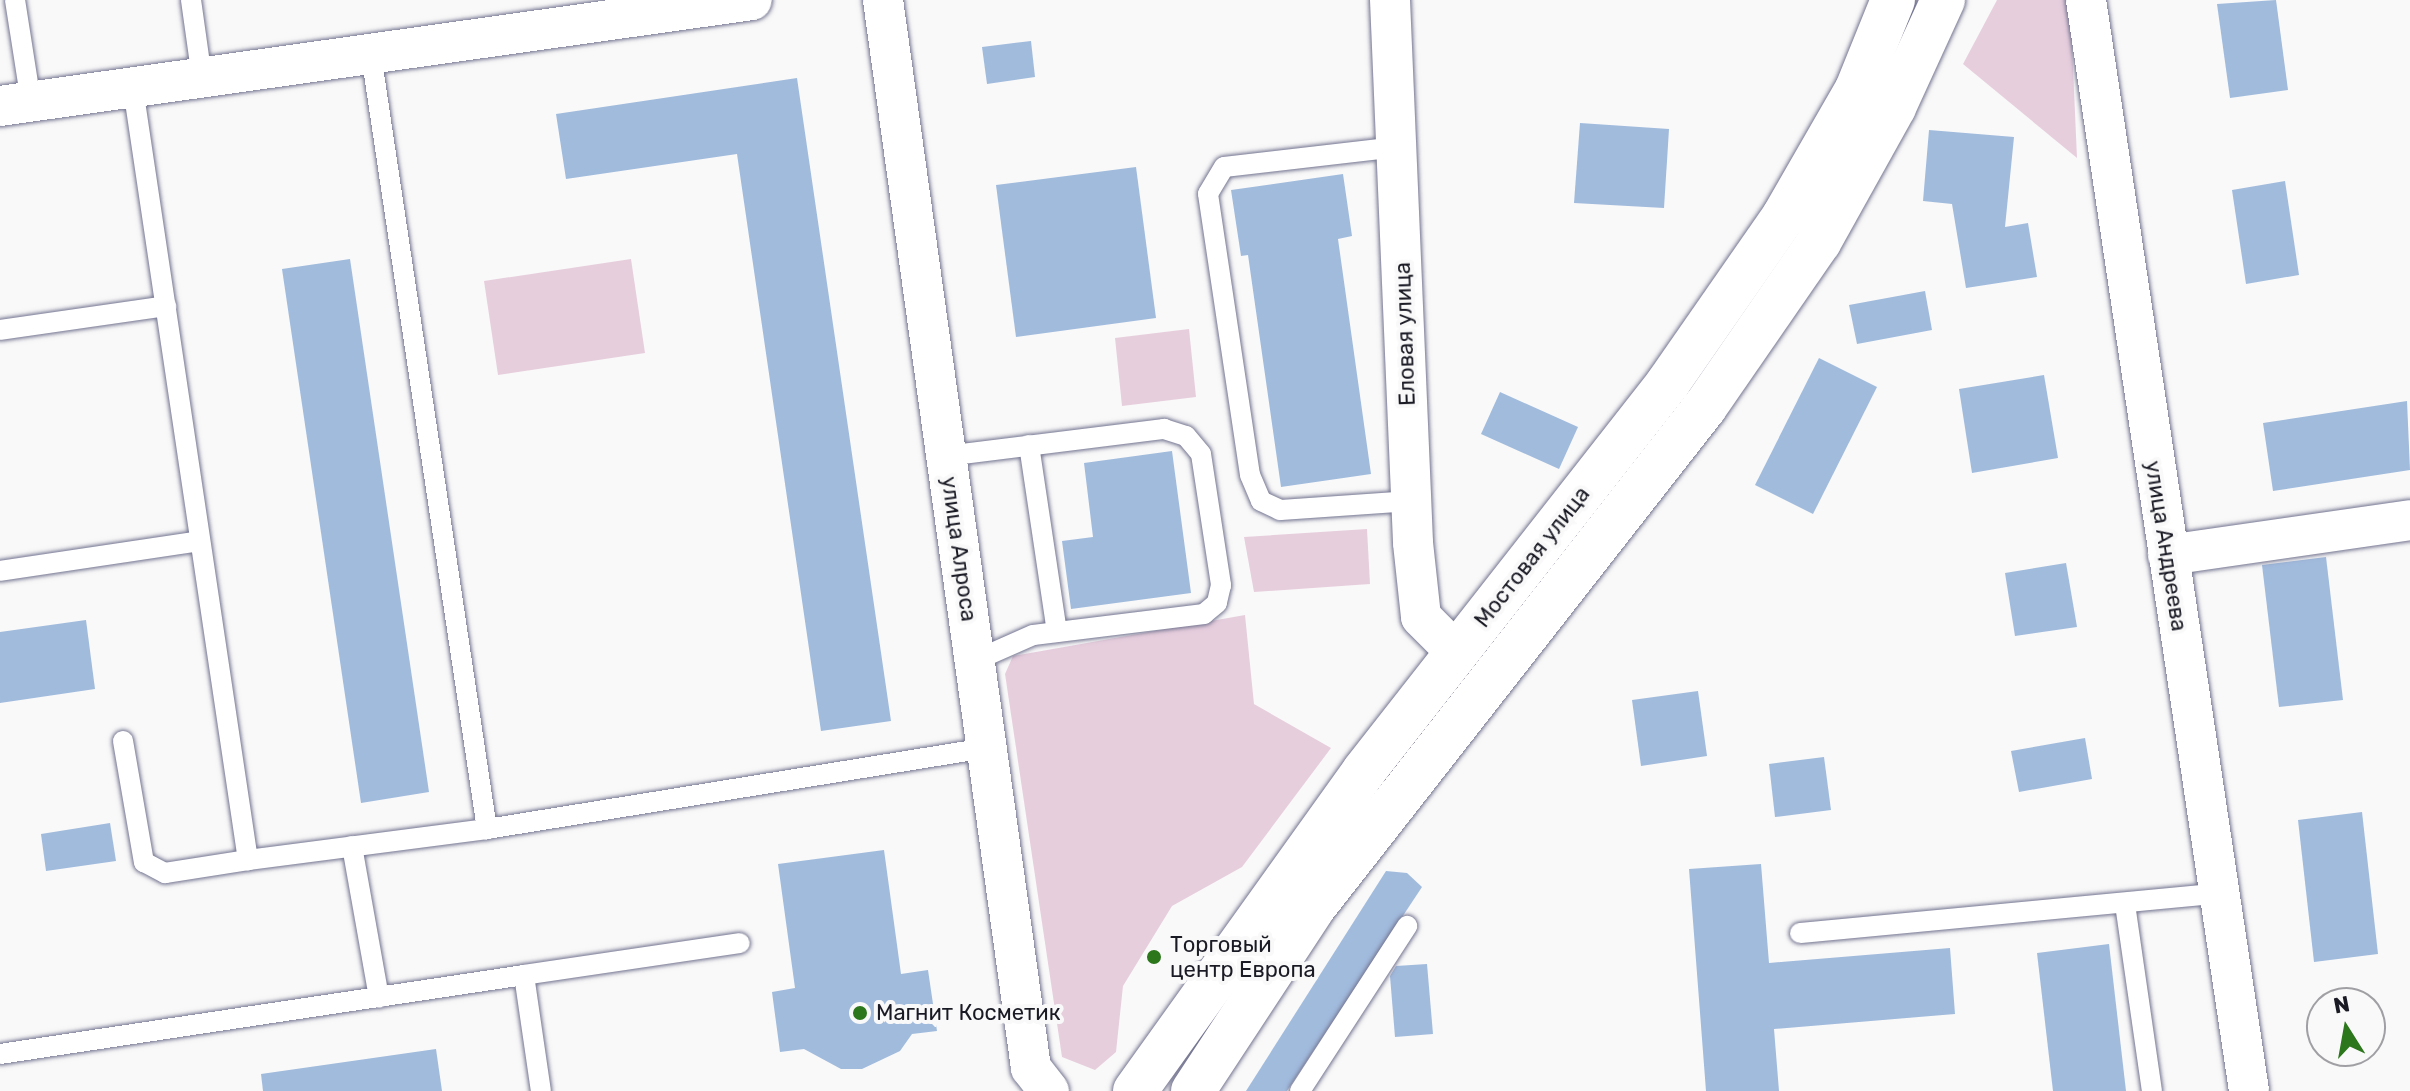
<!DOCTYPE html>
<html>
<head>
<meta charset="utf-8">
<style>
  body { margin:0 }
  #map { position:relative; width:2410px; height:1091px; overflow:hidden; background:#f9f9f9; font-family:Rubik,sans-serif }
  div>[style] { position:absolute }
  .green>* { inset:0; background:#e7cedd }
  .building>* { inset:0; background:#a1bbdd }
  .roads { filter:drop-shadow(0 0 2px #737490) drop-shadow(0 0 2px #737490) }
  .lane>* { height:20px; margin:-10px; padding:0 10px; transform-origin:10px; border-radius:10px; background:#fff }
  .street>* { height:40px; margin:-20px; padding:0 20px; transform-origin:20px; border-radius:20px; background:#fff }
  .secondary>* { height:44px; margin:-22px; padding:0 22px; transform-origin:22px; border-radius:22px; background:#fff }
  .dots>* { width:22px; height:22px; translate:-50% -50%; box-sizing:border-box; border:4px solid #f9f9f9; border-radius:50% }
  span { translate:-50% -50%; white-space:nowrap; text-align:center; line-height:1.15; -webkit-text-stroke:8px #f9f9f9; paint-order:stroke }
  .street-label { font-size:22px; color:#1a1a25 }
  .poi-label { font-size:22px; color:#1a1a25 }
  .left { translate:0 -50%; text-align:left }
  .north { position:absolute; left:2306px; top:987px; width:80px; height:80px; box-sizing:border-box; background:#f9f9f9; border:2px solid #a0a0a4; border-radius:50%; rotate:349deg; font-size:22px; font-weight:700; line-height:32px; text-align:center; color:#1a1a25 }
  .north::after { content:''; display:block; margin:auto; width:28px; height:36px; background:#2c761c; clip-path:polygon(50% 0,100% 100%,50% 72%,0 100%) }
</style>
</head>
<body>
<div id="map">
  <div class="green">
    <div style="clip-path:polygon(1997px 0,2070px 0,2077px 158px,1963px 64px)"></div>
    <div style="clip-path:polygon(631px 259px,645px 353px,498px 375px,484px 281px)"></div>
    <div style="clip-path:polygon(1189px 329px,1196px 397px,1122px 406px,1115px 338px)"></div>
    <div style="clip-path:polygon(1367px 529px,1370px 584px,1254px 592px,1244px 537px)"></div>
    <div style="clip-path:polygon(1245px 615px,1254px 704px,1331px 748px,1242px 867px,1172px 906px,1123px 986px,1116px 1052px,1095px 1070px,1062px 1057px,1005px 674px,1013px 656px)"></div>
  </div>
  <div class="building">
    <div style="clip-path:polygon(2276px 0,2288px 90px,2230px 98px,2217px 4px)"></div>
    <div style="clip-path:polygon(1031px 41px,1035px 77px,987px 84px,982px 47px)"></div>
    <div style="clip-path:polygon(797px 78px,891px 721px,821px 731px,737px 154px,566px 179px,556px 114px)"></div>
    <div style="clip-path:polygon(1580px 123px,1669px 129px,1664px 208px,1574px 203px)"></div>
    <div style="clip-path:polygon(1929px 130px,2014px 137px,2005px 227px,2028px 223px,2037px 277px,1966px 288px,1952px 204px,1923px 201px)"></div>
    <div style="clip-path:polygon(1136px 167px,1156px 318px,1016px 337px,996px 185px)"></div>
    <div style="clip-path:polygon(1343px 174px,1352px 236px,1338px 239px,1371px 474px,1281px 487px,1248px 255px,1241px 256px,1231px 190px)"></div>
    <div style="clip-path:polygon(2285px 181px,2299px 275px,2246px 284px,2232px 190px)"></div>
    <div style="clip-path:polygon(350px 259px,429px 792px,361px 803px,282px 269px)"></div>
    <div style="clip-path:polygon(1925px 291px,1932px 330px,1857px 344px,1849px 305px)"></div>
    <div style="clip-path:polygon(1819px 358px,1877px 387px,1813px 514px,1755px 485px)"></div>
    <div style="clip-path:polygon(2044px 375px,2058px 458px,1972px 473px,1959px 389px)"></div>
    <div style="clip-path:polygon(1500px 392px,1578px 427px,1559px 469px,1481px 434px)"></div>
    <div style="clip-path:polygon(2407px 401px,2410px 470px,2273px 491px,2263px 423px)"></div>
    <div style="clip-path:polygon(1172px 451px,1191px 593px,1071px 609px,1062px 541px,1093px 537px,1084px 463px)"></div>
    <div style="clip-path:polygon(2326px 557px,2343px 700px,2279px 707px,2262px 565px)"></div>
    <div style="clip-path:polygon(2066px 563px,2077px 627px,2015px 636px,2005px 573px)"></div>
    <div style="clip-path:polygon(86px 620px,95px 689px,0 703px,0 632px)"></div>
    <div style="clip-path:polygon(1698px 691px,1707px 756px,1641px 766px,1632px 700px)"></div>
    <div style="clip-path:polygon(2085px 738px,2092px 779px,2019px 792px,2011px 751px)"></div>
    <div style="clip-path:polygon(1824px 757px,1831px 810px,1775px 817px,1769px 764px)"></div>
    <div style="clip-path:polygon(2362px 812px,2378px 954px,2314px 962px,2298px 820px)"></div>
    <div style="clip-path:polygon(110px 823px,116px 861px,46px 871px,41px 834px)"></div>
    <div style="clip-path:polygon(884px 850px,901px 974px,928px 970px,937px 1031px,912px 1034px,900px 1051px,862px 1069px,841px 1069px,804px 1049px,780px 1052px,772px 992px,795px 988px,778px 864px)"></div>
    <div style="clip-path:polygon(1761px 864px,1769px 963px,1950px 948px,1955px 1014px,1774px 1029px,1779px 1091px,1706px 1091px,1689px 869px)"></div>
    <div style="clip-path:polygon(1386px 871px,1407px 873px,1422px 887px,1287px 1091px,1246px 1091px)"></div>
    <div style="clip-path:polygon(2109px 944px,2126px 1091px,2053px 1091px,2037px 953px)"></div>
    <div style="clip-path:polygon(1427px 964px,1433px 1034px,1395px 1037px,1390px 976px,1396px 966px)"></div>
    <div style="clip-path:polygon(436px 1049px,442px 1091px,263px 1091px,261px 1074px)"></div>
  </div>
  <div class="roads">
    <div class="lane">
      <div style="left:15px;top:0;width:103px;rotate:81.1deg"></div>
      <div style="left:191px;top:0;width:79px;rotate:82deg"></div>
      <div style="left:371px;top:54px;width:784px;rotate:81.49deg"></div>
      <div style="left:133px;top:88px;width:781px;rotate:81.53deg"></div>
      <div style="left:248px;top:860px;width:241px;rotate:-7.4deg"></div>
      <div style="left:487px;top:829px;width:506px;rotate:-9.22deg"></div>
      <div style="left:1397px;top:147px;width:174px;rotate:173.4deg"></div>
      <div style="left:1224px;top:167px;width:31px;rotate:121deg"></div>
      <div style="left:1208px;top:194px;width:284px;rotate:81.5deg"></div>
      <div style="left:1250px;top:475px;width:28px;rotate:67deg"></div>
      <div style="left:1261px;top:501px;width:21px;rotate:25deg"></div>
      <div style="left:1280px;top:510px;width:132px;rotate:-3.9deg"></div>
      <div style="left:0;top:330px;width:168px;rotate:-8.2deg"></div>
      <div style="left:1029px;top:445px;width:189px;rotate:81.5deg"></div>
      <div style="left:946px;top:456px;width:220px;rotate:-7.1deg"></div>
      <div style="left:1164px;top:429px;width:23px;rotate:18deg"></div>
      <div style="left:1186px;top:436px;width:23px;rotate:50deg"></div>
      <div style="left:1201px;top:454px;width:133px;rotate:81.3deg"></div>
      <div style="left:1221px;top:585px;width:18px;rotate:103deg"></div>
      <div style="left:1217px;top:603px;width:17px;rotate:140deg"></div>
      <div style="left:1204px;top:614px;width:172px;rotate:173deg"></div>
      <div style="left:1033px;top:635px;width:64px;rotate:156.2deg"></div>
      <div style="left:0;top:571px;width:202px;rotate:-8.5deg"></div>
      <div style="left:123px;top:741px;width:123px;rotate:80.2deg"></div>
      <div style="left:144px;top:862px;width:24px;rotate:28deg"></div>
      <div style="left:165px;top:873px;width:84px;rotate:-8.9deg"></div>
      <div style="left:352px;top:846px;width:154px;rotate:79.9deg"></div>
      <div style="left:2125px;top:904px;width:189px;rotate:81.8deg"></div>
      <div style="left:1800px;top:933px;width:423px;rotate:-5.4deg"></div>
      <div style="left:524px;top:975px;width:218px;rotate:-8.4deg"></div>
      <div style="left:0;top:1054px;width:530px;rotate:-8.57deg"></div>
      <div style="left:524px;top:975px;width:117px;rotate:81.7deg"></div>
      <div style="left:1300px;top:1091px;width:197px;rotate:-57deg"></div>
    </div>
    <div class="street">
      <div style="left:883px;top:0;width:1078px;rotate:82.11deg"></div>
      <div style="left:1031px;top:1068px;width:29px;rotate:52deg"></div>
      <div style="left:1390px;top:0;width:543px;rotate:87.57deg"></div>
      <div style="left:1413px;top:543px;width:74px;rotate:83.8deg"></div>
      <div style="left:1421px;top:617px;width:51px;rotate:45deg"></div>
      <div style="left:2086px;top:0;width:1103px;rotate:81.5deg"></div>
      <div style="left:0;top:106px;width:759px;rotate:-8.02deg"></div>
      <div style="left:2168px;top:555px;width:245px;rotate:-8.2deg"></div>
    </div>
    <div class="secondary">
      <div style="left:1135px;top:1091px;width:393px;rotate:-54.4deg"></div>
      <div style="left:1364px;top:771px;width:493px;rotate:-51.9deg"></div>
      <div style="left:1668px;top:383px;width:203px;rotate:-55.2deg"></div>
      <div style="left:1784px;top:216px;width:146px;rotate:-60.1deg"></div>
      <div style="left:1857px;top:89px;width:96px;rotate:-68deg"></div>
      <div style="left:1193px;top:1091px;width:219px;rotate:-56.7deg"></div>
      <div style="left:1313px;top:908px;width:636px;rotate:-51.96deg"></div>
      <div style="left:1705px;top:407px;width:201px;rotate:-55.4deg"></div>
      <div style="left:1819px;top:242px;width:154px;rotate:-60.9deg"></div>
      <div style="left:1894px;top:107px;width:118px;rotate:-65.4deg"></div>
    </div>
  </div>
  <div class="dots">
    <div style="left:1154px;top:957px;background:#2c761c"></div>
    <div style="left:860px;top:1013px;background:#2c761c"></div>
  </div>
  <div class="street-label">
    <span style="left:1405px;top:334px;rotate:-92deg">Еловая улица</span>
    <span style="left:2166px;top:546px;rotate:81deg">улица Андреева</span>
    <span style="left:959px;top:549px;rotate:82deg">улица Алроса</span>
    <span style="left:1532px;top:557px;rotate:-52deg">Мостовая улица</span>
  </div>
  <div class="poi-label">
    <span class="left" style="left:1170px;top:957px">Торговый<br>центр Европа</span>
    <span class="left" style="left:876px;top:1013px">Магнит Косметик</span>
  </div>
  <div class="north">N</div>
</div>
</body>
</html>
